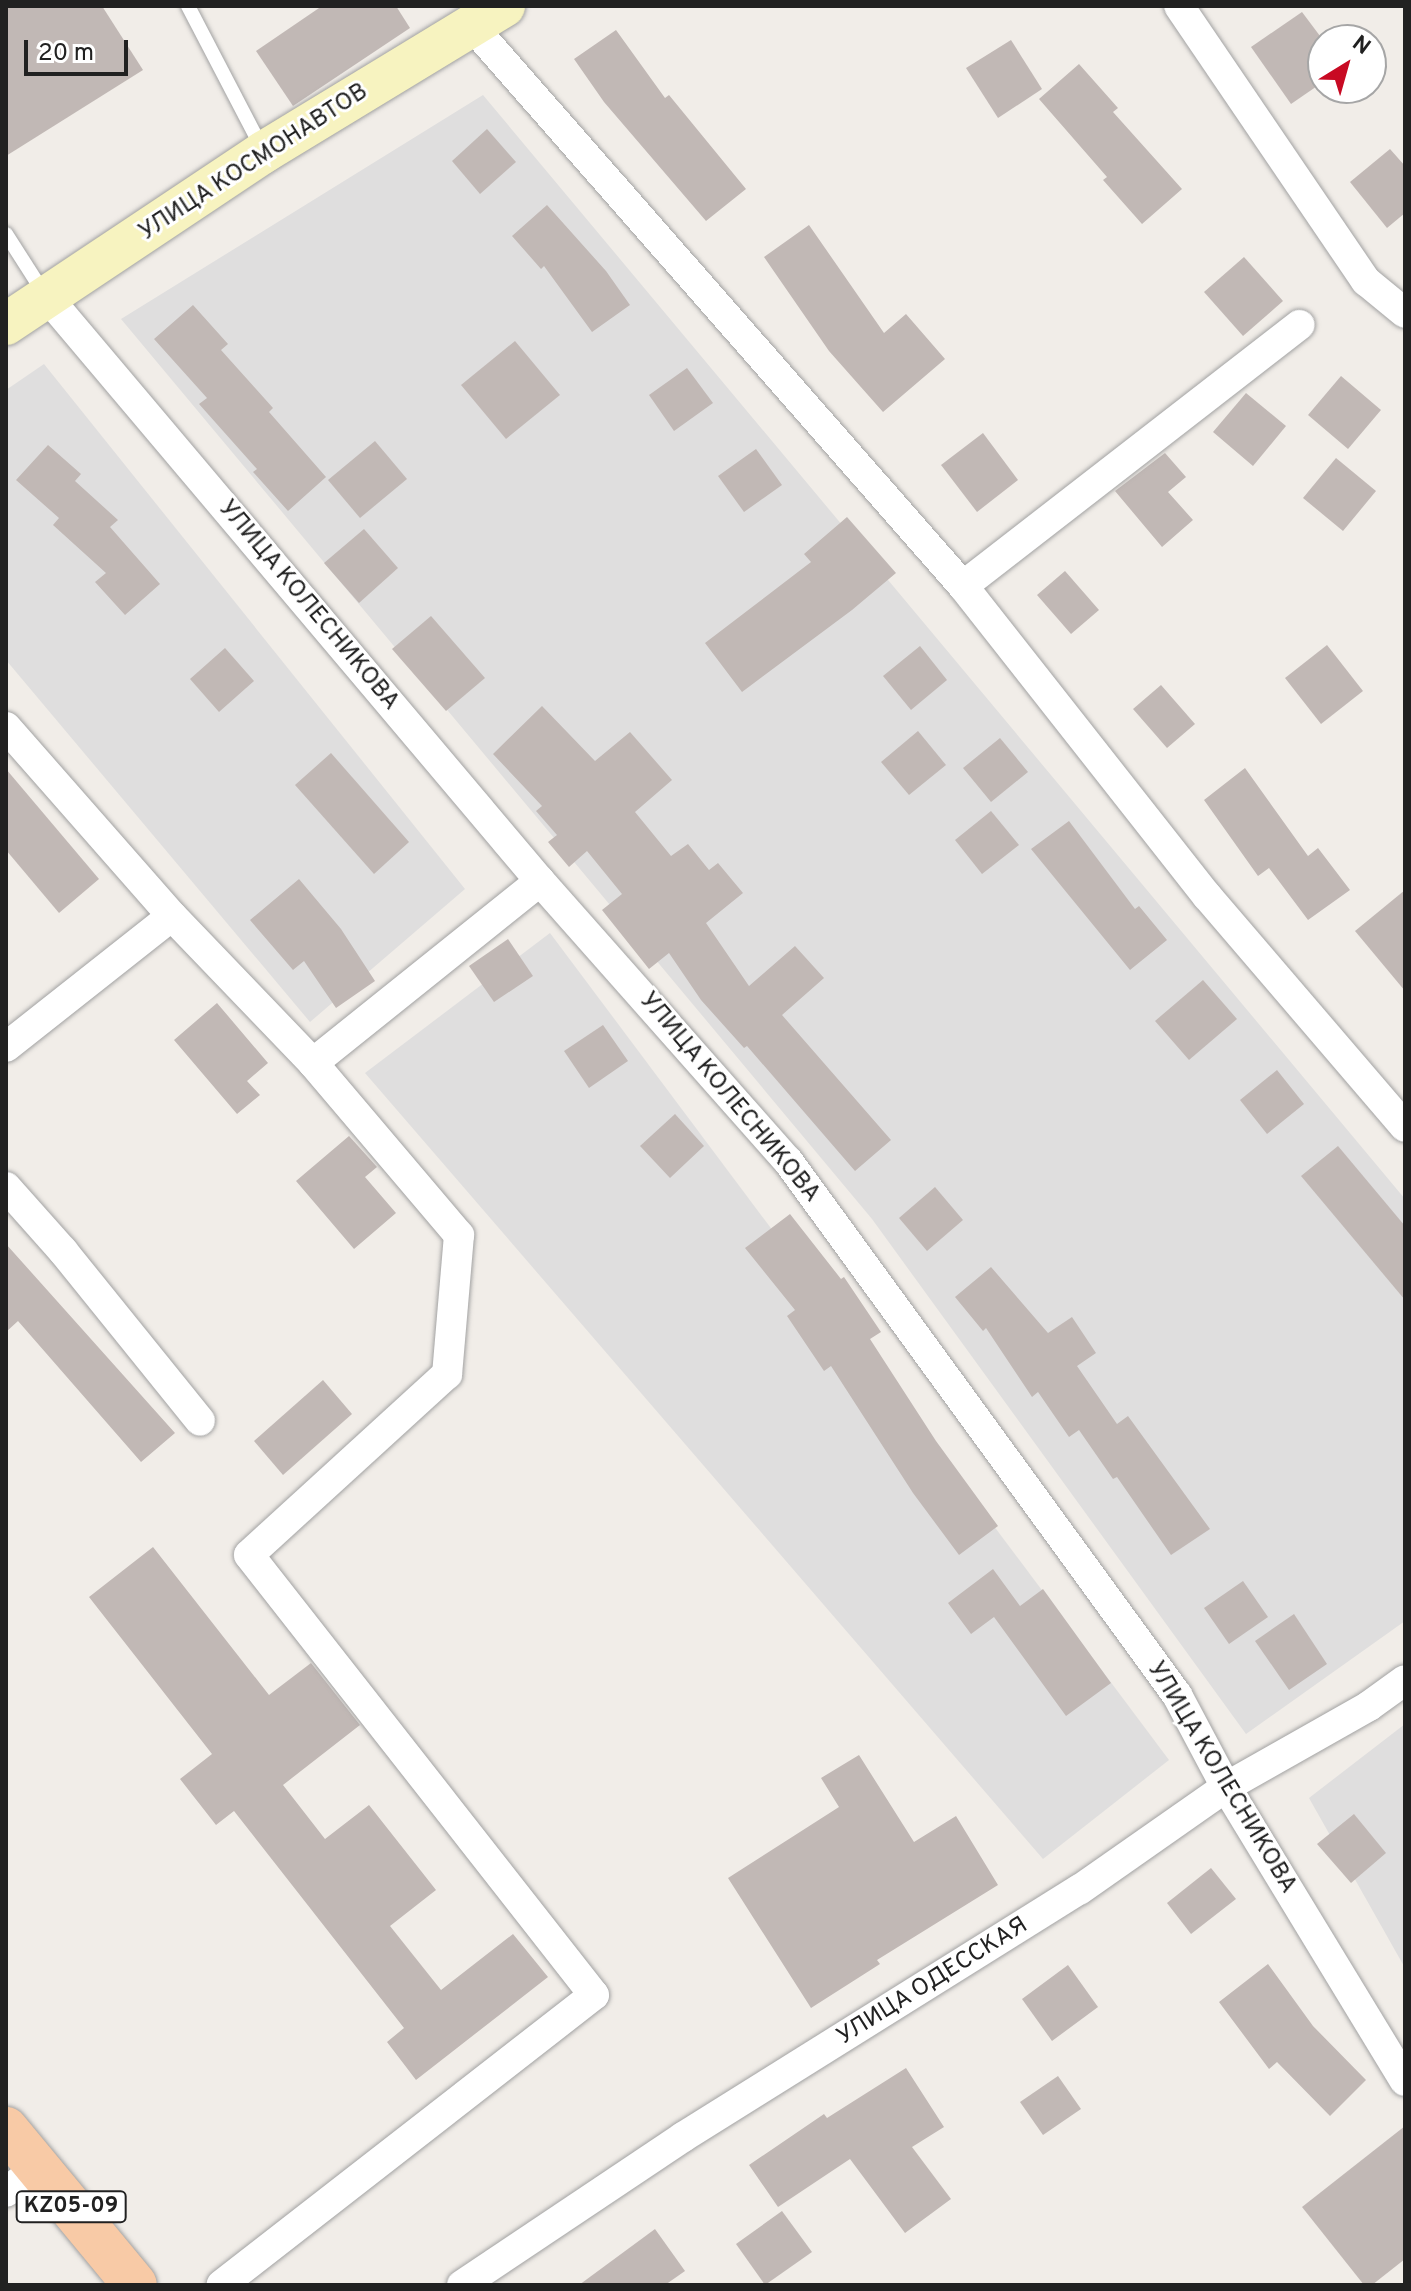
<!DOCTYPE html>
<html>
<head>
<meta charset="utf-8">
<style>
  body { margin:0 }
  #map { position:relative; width:1411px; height:2291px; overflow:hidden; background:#f1ede8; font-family:Overpass,sans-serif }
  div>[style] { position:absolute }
  .residential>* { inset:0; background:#dfdede }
  .building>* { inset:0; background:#c1b8b5 }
  .roads { filter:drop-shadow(0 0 2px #a2a2a2) drop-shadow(0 0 2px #a2a2a2) }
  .service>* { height:14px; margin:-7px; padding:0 7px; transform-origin:7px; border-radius:7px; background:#fff }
  .minor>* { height:30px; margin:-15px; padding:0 15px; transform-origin:15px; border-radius:15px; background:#fff }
  .secondary>* { height:42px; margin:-21px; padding:0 21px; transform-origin:21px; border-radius:21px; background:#f7f3c0 }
  .primary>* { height:44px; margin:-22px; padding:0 22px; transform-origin:22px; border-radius:22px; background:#f8caa6 }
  span { translate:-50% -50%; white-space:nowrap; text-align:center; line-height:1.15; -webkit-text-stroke:6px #fff; paint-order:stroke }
  .shield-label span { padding:2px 6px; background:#fff; border:2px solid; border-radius:6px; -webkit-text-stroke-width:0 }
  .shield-label { font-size:22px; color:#212121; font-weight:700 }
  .street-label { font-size:24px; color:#212121 }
  .frame { position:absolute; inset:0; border:8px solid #212121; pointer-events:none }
  .north { position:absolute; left:1307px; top:24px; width:80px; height:80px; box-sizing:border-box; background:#fff; border:2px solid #a6a6a6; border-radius:50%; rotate:37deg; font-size:22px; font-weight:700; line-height:32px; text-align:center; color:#212121 }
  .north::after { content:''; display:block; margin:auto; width:28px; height:36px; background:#c80a23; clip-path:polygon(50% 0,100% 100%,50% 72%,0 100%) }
  .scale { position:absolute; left:24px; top:40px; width:104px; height:36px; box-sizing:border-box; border:4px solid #212121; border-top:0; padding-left:10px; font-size:24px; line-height:28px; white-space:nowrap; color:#212121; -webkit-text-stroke:6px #fff; paint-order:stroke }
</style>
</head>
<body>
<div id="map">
  <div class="residential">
    <div style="clip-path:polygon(483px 95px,1405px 1199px,1405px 1621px,1246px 1734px,872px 1219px,121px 319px)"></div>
    <div style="clip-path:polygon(44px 364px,465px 889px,310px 1022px,6px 660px,6px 390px)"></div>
    <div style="clip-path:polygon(550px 933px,1169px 1760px,1043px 1859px,365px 1073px)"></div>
    <div style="clip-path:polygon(1405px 1724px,1405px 1968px,1309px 1798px)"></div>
  </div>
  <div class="building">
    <div style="clip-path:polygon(6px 6px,102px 6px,143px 70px,6px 156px)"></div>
    <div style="clip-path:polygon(322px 6px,396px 6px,410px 28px,293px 106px,256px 51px)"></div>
    <div style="clip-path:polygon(1302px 12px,1323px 40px,1323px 82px,1291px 104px,1251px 47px)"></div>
    <div style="clip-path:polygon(616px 30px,665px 98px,669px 95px,746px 189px,706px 221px,604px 102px,574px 59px)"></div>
    <div style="clip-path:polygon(1011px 40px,1042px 89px,998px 118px,966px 68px)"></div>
    <div style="clip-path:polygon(1079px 64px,1118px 108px,1113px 112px,1182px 189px,1142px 224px,1103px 180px,1107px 177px,1039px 99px)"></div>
    <div style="clip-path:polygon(487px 129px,516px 162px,480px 194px,452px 161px)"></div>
    <div style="clip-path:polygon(1390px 149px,1405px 166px,1405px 213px,1387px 228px,1350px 182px)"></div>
    <div style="clip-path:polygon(547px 205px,606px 271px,630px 305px,592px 332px,544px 266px,541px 269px,512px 236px)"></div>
    <div style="clip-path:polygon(809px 225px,884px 333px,906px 314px,945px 359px,883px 412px,829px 351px,764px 257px)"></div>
    <div style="clip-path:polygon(1244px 257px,1283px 301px,1243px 336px,1204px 292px)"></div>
    <div style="clip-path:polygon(193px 305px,228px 344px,221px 350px,273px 408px,269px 412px,326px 477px,288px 511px,253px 472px,257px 469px,199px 404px,207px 398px,154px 339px)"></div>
    <div style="clip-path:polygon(515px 341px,560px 395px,506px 439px,461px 385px)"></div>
    <div style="clip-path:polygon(687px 368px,713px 403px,674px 431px,649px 395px)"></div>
    <div style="clip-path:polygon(1341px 376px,1381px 410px,1348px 449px,1308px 415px)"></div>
    <div style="clip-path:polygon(1246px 393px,1286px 426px,1253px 466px,1213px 432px)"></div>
    <div style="clip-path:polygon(983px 433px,1018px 480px,977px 512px,941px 465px)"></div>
    <div style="clip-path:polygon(375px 441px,407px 479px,360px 518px,328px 480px)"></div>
    <div style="clip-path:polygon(48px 445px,81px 474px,75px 481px,118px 520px,110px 527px,160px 584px,125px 615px,95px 582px,106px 573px,53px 525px,59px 518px,16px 480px)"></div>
    <div style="clip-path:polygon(756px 449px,782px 485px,744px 512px,718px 476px)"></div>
    <div style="clip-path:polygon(1165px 453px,1186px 477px,1168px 492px,1193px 520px,1162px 547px,1115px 491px)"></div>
    <div style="clip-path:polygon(1336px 458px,1376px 491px,1343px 531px,1303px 498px)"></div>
    <div style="clip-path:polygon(847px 517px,896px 573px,852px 610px,742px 692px,705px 643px,811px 562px,804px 554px)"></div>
    <div style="clip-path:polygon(364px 529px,398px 568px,359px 603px,324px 563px)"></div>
    <div style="clip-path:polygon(1065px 571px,1099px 610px,1071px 634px,1037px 595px)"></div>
    <div style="clip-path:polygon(431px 616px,485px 678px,446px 711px,392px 649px)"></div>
    <div style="clip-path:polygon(1327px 645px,1363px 691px,1321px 724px,1285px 678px)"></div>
    <div style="clip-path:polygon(920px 646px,947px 680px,911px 710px,883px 676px)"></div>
    <div style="clip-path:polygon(225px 648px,254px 681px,219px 712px,190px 679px)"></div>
    <div style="clip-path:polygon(1161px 685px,1195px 724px,1167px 748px,1133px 709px)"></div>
    <div style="clip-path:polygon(542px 706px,595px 761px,630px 732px,672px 780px,635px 812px,671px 856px,688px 844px,709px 870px,718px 863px,743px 893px,706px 923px,749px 986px,795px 946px,824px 978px,782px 1015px,891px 1140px,855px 1171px,747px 1046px,744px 1048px,701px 1000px,669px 953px,649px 969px,602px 910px,622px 894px,587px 851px,569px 867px,548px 842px,557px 835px,536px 811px,542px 806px,493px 754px)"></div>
    <div style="clip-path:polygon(918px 731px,946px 765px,909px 795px,881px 762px)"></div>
    <div style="clip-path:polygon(1000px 738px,1028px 772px,991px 802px,963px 768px)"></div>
    <div style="clip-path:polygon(331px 753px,409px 842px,374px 874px,295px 785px)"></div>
    <div style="clip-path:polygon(1245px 768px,1308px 856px,1318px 848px,1350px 890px,1308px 920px,1269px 868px,1258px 876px,1204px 800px)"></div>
    <div style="clip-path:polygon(6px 769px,99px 879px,59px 913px,6px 850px)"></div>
    <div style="clip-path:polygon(991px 811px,1019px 845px,982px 874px,955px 840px)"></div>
    <div style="clip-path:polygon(1069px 821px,1135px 909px,1139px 906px,1167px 940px,1130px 970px,1031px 849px)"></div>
    <div style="clip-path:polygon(299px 879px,341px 929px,375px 981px,336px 1008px,304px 961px,293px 970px,250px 920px)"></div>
    <div style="clip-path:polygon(1405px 890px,1405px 991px,1355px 931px)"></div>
    <div style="clip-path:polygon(508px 939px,533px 976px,494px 1002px,469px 966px)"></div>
    <div style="clip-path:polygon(1203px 980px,1237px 1019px,1189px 1060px,1155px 1021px)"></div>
    <div style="clip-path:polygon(217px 1003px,268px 1063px,247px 1081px,260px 1095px,237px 1114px,174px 1040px)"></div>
    <div style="clip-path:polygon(603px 1025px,628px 1061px,589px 1088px,564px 1051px)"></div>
    <div style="clip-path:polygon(1277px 1070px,1304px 1104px,1267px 1134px,1240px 1100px)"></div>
    <div style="clip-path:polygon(675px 1114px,704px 1146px,670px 1178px,640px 1146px)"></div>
    <div style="clip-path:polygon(349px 1136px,377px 1167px,365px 1177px,396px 1213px,354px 1249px,296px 1181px)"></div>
    <div style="clip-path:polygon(1338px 1146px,1405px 1226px,1405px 1300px,1301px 1176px)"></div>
    <div style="clip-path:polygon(935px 1187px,963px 1220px,927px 1251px,899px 1218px)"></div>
    <div style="clip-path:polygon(790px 1214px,841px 1279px,844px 1277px,881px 1332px,870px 1339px,936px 1441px,998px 1526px,959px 1555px,913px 1493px,831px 1366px,824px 1371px,787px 1316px,795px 1310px,745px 1248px)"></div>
    <div style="clip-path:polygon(6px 1244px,175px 1433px,141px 1462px,18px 1321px,6px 1332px)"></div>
    <div style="clip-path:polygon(991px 1267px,1048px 1333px,1072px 1317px,1096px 1353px,1077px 1366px,1117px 1424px,1128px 1416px,1210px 1529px,1171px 1555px,1117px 1477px,1113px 1479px,1079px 1430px,1069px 1437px,1038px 1392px,1032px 1397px,986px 1328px,983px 1331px,955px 1297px)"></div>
    <div style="clip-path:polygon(323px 1380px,352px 1414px,283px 1475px,254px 1441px)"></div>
    <div style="clip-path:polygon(153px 1547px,269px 1695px,311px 1663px,360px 1725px,283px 1785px,325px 1839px,369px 1805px,436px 1890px,390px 1926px,441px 1990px,513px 1934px,548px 1977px,416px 2080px,387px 2042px,404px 2028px,234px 1811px,216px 1825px,180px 1779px,212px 1754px,89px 1597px)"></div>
    <div style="clip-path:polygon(993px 1569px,1020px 1606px,1043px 1589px,1111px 1683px,1066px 1716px,994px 1617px,971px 1634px,948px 1603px)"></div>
    <div style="clip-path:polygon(1243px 1581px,1268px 1617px,1229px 1644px,1204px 1608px)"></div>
    <div style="clip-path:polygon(1294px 1614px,1327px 1664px,1289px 1690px,1255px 1641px)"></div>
    <div style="clip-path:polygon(859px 1755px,914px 1842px,956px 1816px,998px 1885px,877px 1960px,880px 1964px,811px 2008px,728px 1878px,839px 1807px,821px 1778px)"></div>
    <div style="clip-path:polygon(1354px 1814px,1386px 1853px,1351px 1883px,1317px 1844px)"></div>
    <div style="clip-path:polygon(1211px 1868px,1236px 1899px,1191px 1934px,1167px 1903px)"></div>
    <div style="clip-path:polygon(1268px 1964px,1313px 2026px,1366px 2080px,1330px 2116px,1277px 2062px,1269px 2069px,1219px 2002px)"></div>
    <div style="clip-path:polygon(1068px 1965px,1098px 2007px,1052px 2041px,1022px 1999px)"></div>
    <div style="clip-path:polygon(906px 2068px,944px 2127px,912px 2147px,951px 2199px,905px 2233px,850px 2159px,778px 2207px,749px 2165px,824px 2114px,827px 2118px)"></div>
    <div style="clip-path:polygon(1058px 2076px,1081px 2109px,1043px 2135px,1020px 2102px)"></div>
    <div style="clip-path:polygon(1405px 2126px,1405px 2259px,1372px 2285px,1364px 2285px,1302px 2207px)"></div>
    <div style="clip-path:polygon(782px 2211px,812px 2252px,765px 2285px,736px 2244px)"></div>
    <div style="clip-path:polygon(655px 2229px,685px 2271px,665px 2285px,579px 2285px)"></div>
  </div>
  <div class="roads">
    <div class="service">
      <div style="left:188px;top:6px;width:160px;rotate:62.5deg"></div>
      <div style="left:6px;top:234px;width:72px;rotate:57.4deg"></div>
    </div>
    <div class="minor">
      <div style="left:1179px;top:6px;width:333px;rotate:55.8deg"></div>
      <div style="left:1366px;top:281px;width:50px;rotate:39.4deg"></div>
      <div style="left:472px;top:26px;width:745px;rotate:48.76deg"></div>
      <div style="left:963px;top:586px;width:395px;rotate:51.8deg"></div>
      <div style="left:1207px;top:896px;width:304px;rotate:49.4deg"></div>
      <div style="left:48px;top:298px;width:763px;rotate:49.84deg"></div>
      <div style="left:540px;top:881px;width:374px;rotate:48.5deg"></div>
      <div style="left:788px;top:1161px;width:661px;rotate:53.93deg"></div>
      <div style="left:1177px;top:1695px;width:104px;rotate:62deg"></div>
      <div style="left:1226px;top:1787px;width:344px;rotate:58.7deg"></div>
      <div style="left:963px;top:586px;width:426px;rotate:-37.8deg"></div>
      <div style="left:6px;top:727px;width:252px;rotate:48.7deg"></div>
      <div style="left:172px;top:916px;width:204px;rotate:46.2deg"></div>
      <div style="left:313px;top:1063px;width:226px;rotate:49.7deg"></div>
      <div style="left:459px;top:1235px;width:140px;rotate:94.9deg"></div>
      <div style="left:447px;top:1374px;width:268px;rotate:137.6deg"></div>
      <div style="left:249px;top:1555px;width:559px;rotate:51.9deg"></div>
      <div style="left:594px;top:1995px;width:472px;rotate:142.1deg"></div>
      <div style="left:6px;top:1047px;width:211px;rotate:-38.3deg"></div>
      <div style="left:313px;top:1063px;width:291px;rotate:-38.7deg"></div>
      <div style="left:6px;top:1187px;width:86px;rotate:48.3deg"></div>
      <div style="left:63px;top:1251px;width:218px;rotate:51.1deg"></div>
      <div style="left:6px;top:2192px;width:41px;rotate:-38deg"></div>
      <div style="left:462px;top:2285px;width:266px;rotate:-33.8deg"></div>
      <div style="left:683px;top:2137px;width:467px;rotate:-32deg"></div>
      <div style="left:1079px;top:1890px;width:179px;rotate:-35deg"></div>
      <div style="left:1226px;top:1787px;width:164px;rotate:-29.5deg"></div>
      <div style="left:1369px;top:1706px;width:44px;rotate:-35.8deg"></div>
    </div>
    <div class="secondary">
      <div style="left:6px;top:324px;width:310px;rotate:-33.7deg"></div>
      <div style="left:264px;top:152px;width:281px;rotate:-31.3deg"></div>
    </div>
    <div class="primary">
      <div style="left:6px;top:2129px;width:202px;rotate:50.4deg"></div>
    </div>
  </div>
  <div class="shield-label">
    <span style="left:71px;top:2207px">KZ05-09</span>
  </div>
  <div class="street-label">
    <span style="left:254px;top:163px;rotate:-33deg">УЛИЦА КОСМОНАВТОВ</span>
    <span style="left:308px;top:606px;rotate:50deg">УЛИЦА КОЛЕСНИКОВА</span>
    <span style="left:729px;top:1098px;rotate:50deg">УЛИЦА КОЛЕСНИКОВА</span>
    <span style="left:1221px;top:1778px;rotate:59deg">УЛИЦА КОЛЕСНИКОВА</span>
    <span style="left:933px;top:1982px;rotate:-32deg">УЛИЦА ОДЕССКАЯ</span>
  </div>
  <div class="frame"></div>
  <div class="north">N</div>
  <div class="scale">20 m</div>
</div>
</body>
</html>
